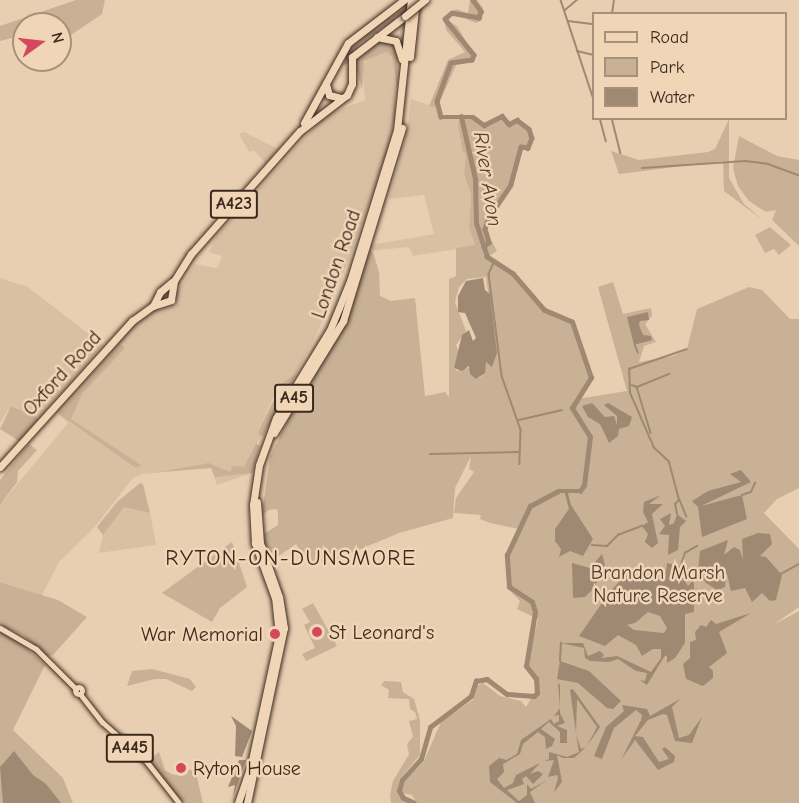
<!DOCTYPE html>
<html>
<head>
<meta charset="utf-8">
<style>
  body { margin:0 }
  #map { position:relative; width:799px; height:803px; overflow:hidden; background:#e9cfb1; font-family:"Comic Neue",sans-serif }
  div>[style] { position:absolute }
  .built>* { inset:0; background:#d9c0a3 }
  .green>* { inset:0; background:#c9b196 }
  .water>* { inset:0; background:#9f8973 }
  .stream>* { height:1.5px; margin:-0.75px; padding:0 0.75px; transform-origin:0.75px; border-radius:0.75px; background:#9f8973 }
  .river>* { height:4.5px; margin:-2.25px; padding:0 2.25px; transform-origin:2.25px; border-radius:2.25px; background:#9f8973 }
  .roads { filter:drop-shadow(0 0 2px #3b2a1e) drop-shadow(0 0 2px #3b2a1e) }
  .primary>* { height:5px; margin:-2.5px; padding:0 2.5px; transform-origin:2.5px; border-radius:2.5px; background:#f0d6b7 }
  .primary>.ring { margin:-2.5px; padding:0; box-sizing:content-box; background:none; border:5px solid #f0d6b7; border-radius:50% }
  .highway>* { height:7px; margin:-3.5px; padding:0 3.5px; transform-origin:3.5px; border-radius:3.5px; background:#f0d6b7 }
  .bridges { filter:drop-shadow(0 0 2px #3b2a1e) drop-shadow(0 0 2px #3b2a1e) }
  .highway-bridge>* { height:7px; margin:-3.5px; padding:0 3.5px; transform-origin:3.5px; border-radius:3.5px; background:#f0d6b7 }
  .dots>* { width:16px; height:16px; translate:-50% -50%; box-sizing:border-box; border:3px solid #f0d6b7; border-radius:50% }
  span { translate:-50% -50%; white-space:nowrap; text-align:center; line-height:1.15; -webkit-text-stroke:5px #f0d6b7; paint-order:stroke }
  .shield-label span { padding:2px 4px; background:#f0d6b7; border:2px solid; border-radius:4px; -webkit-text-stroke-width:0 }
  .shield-label { font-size:18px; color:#3b2a1e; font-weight:700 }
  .street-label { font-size:20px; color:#3b2a1e }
  .park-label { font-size:20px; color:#503e30 }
  .poi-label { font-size:20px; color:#3b2a1e }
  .left { translate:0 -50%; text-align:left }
  .right { translate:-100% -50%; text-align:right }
  .water-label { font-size:21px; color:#544233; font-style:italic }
  .quarter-label { font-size:22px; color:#3b2a1e; letter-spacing:1.5px }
  .legend { position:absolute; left:592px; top:12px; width:195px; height:108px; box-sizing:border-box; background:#f0d6b7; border:2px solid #a8917a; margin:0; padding:8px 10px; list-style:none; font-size:18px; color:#3b2a1e }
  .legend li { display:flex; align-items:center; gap:12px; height:30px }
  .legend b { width:30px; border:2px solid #a8917a }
  .north { position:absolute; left:12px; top:12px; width:60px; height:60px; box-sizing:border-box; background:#f0d6b7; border:2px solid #a8917a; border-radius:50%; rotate:75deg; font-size:16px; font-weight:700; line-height:24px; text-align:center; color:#3b2a1e }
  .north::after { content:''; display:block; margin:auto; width:21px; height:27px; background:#d1495b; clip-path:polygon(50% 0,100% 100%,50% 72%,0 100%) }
</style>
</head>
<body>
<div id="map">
  <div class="built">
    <div style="clip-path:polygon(386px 52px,392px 56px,395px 79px,395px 115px,390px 143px,352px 252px,314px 340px,296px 374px,282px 383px,276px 399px,273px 398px,257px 434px,263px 436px,258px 440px,252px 473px,217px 485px,211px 468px,143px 474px,133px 478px,93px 529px,59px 562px,42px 595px,0 582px,0 505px,68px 423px,56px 412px,130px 329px,150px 312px,176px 305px,177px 292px,195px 264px,217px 268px,222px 256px,209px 252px,216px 237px,324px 116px,365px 100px,362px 66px,371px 55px)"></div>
    <div style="clip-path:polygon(411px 99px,437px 108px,441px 117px,461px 117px,460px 141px,466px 154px,464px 175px,471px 194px,469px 228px,475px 246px,413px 256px,409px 247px,369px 251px,371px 245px,434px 234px,424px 195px,389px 199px,407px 132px)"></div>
    <div style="clip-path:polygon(244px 132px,278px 149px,266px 164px,254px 150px,249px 152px,239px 134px)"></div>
    <div style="clip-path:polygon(0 278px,28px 287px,103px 345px,39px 418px,11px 406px,0 423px)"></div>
    <div style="clip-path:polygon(124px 506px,150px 513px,156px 545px,99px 553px,103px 535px)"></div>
  </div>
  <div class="green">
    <div style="clip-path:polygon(76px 0,105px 0,102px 14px,68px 37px,60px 33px,60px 24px,24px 24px,24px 35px,0 41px,0 26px)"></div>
    <div style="clip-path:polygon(470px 0,477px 0,483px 8px,482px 20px,476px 23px,452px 13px,445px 19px,457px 26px,474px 55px,472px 60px,458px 61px,437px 108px,429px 106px,448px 60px,465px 52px,446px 30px,443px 17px,456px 9px,468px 13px)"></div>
    <div style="clip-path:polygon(404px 8px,406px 12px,360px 43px,348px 64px,343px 65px,352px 43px)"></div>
    <div style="clip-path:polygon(381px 40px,391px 41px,398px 50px,397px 90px,392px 56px,386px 52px,364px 61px,362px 89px,355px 64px,363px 52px)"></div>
    <div style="clip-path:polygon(evenodd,502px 116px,509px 124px,517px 120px,529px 129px,532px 138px,528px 148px,521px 147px,511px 185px,485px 229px,497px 251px,488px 257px,513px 274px,544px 310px,572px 322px,591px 378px,590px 385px,577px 399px,627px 391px,598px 287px,613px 282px,623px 314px,651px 308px,652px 316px,645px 324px,656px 342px,644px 346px,639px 362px,673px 356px,687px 349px,697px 309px,749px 287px,762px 290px,790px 319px,799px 319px,799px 488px,777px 499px,764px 513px,799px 549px,799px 607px,773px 625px,799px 611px,799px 803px,417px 803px,412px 795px,402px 793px,404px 781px,424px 761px,441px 722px,473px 700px,477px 686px,483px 683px,500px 696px,521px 701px,526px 707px,538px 687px,526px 666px,538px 619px,517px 609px,520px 601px,511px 592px,508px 574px,509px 554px,519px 529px,490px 523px,480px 519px,481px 515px,454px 513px,456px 498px,474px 472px,469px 469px,471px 456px,455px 488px,453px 518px,399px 533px,337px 559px,309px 564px,296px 544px,270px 562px,262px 535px,278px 525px,278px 514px,277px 509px,269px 510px,262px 515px,270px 457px,292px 412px,347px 322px,369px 251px,373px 252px,379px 272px,380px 296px,391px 301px,415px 298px,425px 396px,445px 392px,449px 397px,449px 279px,456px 276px,456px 248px,475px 245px,469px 228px,471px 194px,464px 175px,466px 154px,462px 150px,458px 124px,461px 117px,473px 117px,484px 125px,502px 116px,486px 277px,496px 353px,492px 366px,486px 362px,482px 376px,476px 379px,471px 367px,457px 371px,454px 367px,459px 353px,456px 345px,466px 331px,455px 302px,459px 287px,467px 279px,486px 277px)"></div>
    <div style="clip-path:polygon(729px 119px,729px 178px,744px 204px,764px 221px,724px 191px,723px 161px,619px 174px,611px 151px,639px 160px,708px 152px,715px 149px)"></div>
    <div style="clip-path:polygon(739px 136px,777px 156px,799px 160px,799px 246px,772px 220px,776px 210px,766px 212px,749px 201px,738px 186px,733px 168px)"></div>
    <div style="clip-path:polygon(770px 227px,791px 245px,779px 255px,774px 249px,765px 253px,755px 235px)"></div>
    <div style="clip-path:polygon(120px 344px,125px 348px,82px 394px,71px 419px,141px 465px,136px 468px,59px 414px)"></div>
    <div style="clip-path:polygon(296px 374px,263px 436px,257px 434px,282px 383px)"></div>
    <div style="clip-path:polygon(11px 406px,39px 418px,19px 441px,0 429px)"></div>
    <div style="clip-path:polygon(29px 444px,37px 450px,18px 471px,17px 482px,0 505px,0 480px)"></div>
    <div style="clip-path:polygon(256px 444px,260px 446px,252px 473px,215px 477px,211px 468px,159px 472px,209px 463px,230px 472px,233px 466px,244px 467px)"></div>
    <div style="clip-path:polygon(140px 483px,143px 484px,150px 513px,124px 507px,103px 535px,97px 527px,117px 502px)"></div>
    <div style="clip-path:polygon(232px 542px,247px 587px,220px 608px,212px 622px,162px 593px)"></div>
    <div style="clip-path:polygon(0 582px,58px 600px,87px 617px,53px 655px,46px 656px,23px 635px,0 625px)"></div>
    <div style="clip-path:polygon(313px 603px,337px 646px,306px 661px,302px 654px,315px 648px,304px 625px,310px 622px,302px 609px)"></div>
    <div style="clip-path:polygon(0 631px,18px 640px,45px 665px,13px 730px,63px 778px,73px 803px,0 803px)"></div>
    <div style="clip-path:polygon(152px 669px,190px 679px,196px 687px,192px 691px,166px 679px,155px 679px,127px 686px,132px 671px)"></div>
    <div style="clip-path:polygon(384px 681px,401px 682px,403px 692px,414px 699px,420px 720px,420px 755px,400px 779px,397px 793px,411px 803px,391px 803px,390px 795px,393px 781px,409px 754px,407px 744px,413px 737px,409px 721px,417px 719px,415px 712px,410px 709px,409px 699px,388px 698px,389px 690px,381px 685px)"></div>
    <div style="clip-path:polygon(159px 752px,165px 770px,171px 774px,176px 775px,187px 768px,196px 773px,203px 803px,182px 803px,148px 760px)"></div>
  </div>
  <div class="water">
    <div style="clip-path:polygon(483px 278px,485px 290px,490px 294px,497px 353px,492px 367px,486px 362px,485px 373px,476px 379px,470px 374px,469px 366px,462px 371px,454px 368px,462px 335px,469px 330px,473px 341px,476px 338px,465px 313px,458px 312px,458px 296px,466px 281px)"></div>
    <div style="clip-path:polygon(648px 312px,649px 320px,640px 321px,639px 325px,643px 335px,651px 336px,652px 340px,634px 345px,627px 317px)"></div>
    <div style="clip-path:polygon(608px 403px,632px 417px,629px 426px,619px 429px,618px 436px,609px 443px,600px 424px,588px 417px,582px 406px,592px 403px,605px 417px,614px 416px,617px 425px,617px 416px,604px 405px)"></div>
    <div style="clip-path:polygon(741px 470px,751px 482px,701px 506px,742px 495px,747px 519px,702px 537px,698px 507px,692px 501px,708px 491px,741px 482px,730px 474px)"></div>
    <div style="clip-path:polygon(564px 490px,567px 490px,571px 505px,593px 539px,583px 556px,570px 551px,559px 557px,561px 549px,555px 541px,555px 529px,569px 509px)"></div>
    <div style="clip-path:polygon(661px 495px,649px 504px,663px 504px,652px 514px,658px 543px,652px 548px,645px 542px,648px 534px,642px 526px,648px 522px,643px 512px,644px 502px)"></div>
    <div style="clip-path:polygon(671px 513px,669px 525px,674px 523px,677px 514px,686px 521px,680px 527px,678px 550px,668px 555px,669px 535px,659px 534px,665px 526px,660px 519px)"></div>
    <div style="clip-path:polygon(758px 533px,770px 534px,772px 544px,760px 556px,766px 557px,782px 575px,776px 600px,770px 601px,762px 593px,752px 602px,745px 588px,731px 591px,727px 574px,721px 577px,726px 577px,725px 587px,717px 590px,706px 583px,698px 571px,700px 551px,728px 540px,724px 555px,734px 547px,740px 550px,743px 560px,742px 539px)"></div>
    <div style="clip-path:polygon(602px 554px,605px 565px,594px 588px,585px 597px,573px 598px,572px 563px,590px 568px)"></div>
    <div style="clip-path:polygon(evenodd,667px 563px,688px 568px,686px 583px,688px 586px,693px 580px,694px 584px,694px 612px,685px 614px,685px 643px,675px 658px,667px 663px,667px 655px,664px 657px,647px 685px,640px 680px,645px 681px,647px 673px,636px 671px,618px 659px,609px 662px,590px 661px,585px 658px,584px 648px,561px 643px,583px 643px,588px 656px,600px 651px,604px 655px,601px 658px,617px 656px,651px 672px,661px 658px,661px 649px,653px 649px,642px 656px,636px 645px,618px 635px,605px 646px,579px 636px,602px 603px,613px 601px,608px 594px,626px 574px,661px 575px,666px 571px,667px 563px,648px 612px,660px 616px,667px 628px,664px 633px,634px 630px,627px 625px,635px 623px,648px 612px)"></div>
    <div style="clip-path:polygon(751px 613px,719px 632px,727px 653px,709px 667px,713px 671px,713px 678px,703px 686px,686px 679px,683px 664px,690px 658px,690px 642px,696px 640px,695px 632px,701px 625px,706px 627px,711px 620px,716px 624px)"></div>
    <div style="clip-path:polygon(560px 661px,589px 671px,621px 701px,613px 709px,607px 708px,578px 683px,557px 679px)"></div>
    <div style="clip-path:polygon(558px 683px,560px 685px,560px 713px,565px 723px,557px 726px,567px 730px,567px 743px,560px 743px,560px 732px,549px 722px,541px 729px,555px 739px,552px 746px,546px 749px,545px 737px,538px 732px,523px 744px,520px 754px,503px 764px,504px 772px,497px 779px,504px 788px,513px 783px,516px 775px,540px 763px,530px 774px,538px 771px,543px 774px,533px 784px,526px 776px,522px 779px,524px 784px,507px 790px,519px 801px,527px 795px,527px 784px,531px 789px,547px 780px,530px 792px,535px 803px,517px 803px,490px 782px,489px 766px,499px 758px,506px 760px,517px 754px,521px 740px,551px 719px,554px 724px,559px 721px,559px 715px,554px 716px,560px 708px)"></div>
    <div style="clip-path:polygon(573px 689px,600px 727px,587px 746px,597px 727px,577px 699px,576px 733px,570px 690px)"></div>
    <div style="clip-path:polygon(680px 699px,672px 707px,679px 738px,689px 735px,702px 717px,692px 743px,675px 741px,667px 715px,663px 714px,648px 720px,635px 736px,643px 737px,659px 762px,669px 759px,662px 749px,665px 747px,675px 756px,674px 762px,658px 770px,635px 740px,621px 760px,641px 720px,642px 715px,636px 710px,614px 728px,602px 759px,594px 756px,606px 727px,624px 711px,622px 705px,647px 709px,650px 716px)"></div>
    <div style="clip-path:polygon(231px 716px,252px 731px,242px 757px,235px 756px,236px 726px)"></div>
    <div style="clip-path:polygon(576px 734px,581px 749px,586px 747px,574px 758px,563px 758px,557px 755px,562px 782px,554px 792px,558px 778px,557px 775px,548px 777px,554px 760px,544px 761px,549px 759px,549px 752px,567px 757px,579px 752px)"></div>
    <div style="clip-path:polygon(14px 751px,33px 775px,46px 784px,61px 803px,3px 803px,0 767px)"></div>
    <div style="clip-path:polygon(239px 760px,246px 760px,233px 797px,235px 785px,228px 787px)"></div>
  </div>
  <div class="stream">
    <div style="left:561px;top:0;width:105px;rotate:71.7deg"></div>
    <div style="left:565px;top:10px;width:16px;rotate:-40deg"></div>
    <div style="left:612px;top:14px;width:14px;rotate:-82deg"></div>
    <div style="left:568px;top:21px;width:26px;rotate:7deg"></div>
    <div style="left:577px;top:51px;width:17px;rotate:13deg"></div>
    <div style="left:600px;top:118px;width:24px;rotate:75deg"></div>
    <div style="left:612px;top:118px;width:36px;rotate:76deg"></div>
    <div style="left:642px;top:168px;width:103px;rotate:-3.9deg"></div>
    <div style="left:745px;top:161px;width:23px;rotate:7deg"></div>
    <div style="left:768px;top:164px;width:33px;rotate:20deg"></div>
    <div style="left:494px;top:263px;width:12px;rotate:114deg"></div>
    <div style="left:489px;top:274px;width:103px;rotate:82.7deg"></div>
    <div style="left:502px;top:376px;width:57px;rotate:70.6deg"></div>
    <div style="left:521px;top:430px;width:34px;rotate:92deg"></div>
    <div style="left:635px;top:345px;width:8px;rotate:67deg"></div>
    <div style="left:632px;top:385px;width:5px;rotate:22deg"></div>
    <div style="left:637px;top:387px;width:35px;rotate:-22deg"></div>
    <div style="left:637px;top:387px;width:48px;rotate:73.1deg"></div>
    <div style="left:519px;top:420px;width:44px;rotate:-13.1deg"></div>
    <div style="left:430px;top:454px;width:88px;rotate:-1.3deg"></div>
    <div style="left:742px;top:495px;width:9px;rotate:-18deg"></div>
    <div style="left:751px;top:492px;width:10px;rotate:-66deg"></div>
    <div style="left:680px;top:500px;width:18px;rotate:68deg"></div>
    <div style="left:677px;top:514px;width:10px;rotate:-101deg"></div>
    <div style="left:675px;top:504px;width:6px;rotate:-45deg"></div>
    <div style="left:679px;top:500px;width:39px;rotate:-105deg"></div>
    <div style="left:669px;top:462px;width:21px;rotate:-137deg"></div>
    <div style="left:654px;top:448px;width:60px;rotate:-113.6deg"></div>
    <div style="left:630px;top:393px;width:24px;rotate:-92deg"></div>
    <div style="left:629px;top:369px;width:61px;rotate:-19deg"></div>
    <div style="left:592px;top:545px;width:15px;rotate:4deg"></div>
    <div style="left:607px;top:546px;width:16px;rotate:-45deg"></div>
    <div style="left:618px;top:535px;width:26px;rotate:-21deg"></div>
    <div style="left:681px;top:565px;width:13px;rotate:-72deg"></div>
    <div style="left:685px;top:553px;width:14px;rotate:-30deg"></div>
    <div style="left:781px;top:574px;width:21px;rotate:-29deg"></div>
    <div style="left:560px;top:661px;width:18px;rotate:-87deg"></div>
  </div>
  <div class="river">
    <div style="left:473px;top:0;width:14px;rotate:54deg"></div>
    <div style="left:481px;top:11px;width:7px;rotate:106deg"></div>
    <div style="left:479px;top:18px;width:27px;rotate:-170deg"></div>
    <div style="left:452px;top:13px;width:9px;rotate:139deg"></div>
    <div style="left:445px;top:19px;width:46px;rotate:51.1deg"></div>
    <div style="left:474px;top:55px;width:5px;rotate:112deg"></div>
    <div style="left:472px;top:60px;width:21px;rotate:172deg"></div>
    <div style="left:451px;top:63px;width:40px;rotate:110.2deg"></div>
    <div style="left:437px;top:101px;width:16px;rotate:76deg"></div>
    <div style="left:441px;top:117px;width:32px"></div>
    <div style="left:473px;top:117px;width:14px;rotate:36deg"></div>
    <div style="left:484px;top:125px;width:20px;rotate:-27deg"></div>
    <div style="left:502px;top:116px;width:11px;rotate:49deg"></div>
    <div style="left:509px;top:124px;width:9px;rotate:-27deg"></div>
    <div style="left:517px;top:120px;width:15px;rotate:37deg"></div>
    <div style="left:529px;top:129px;width:9px;rotate:72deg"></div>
    <div style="left:532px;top:138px;width:11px;rotate:112deg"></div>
    <div style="left:528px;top:148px;width:7px;rotate:-172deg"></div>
    <div style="left:521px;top:147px;width:39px;rotate:105deg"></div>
    <div style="left:511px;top:185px;width:40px;rotate:124deg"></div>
    <div style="left:489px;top:218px;width:12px;rotate:110deg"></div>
    <div style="left:485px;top:229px;width:14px;rotate:73deg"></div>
    <div style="left:489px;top:242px;width:7px;rotate:135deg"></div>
    <div style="left:414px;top:803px;width:12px;rotate:-156deg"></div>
    <div style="left:403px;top:798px;width:8px;rotate:-120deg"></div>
    <div style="left:399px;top:791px;width:11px;rotate:-75deg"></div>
    <div style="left:402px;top:780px;width:28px;rotate:-48deg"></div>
    <div style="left:421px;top:759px;width:33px;rotate:-74deg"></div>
    <div style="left:430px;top:727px;width:51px;rotate:-37.1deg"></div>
    <div style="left:471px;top:696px;width:16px;rotate:-72deg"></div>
    <div style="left:476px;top:681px;width:11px;rotate:-10deg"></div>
    <div style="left:487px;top:679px;width:25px;rotate:37deg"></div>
    <div style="left:507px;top:694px;width:27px;rotate:4deg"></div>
    <div style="left:534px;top:696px;width:4px;rotate:-45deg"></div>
    <div style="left:537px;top:693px;width:14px;rotate:-94deg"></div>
    <div style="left:536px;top:679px;width:16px;rotate:-128deg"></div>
    <div style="left:526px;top:666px;width:55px;rotate:-80.5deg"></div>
    <div style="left:535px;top:612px;width:10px;rotate:-107deg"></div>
    <div style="left:532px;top:602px;width:27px;rotate:-147deg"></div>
    <div style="left:509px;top:587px;width:32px;rotate:-94deg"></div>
    <div style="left:507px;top:555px;width:54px;rotate:-64.9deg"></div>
    <div style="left:530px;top:506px;width:32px;rotate:-28deg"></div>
    <div style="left:558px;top:491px;width:22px"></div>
    <div style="left:580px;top:491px;width:7px;rotate:-56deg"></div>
    <div style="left:584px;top:485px;width:48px;rotate:-82.9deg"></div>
    <div style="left:590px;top:437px;width:34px;rotate:-122deg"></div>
    <div style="left:572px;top:408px;width:36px;rotate:-58deg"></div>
    <div style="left:591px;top:378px;width:59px;rotate:-108.7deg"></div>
    <div style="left:572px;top:322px;width:30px;rotate:-157deg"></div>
    <div style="left:544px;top:310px;width:48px;rotate:-130.7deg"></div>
    <div style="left:513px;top:274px;width:31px;rotate:-147deg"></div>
    <div style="left:487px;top:257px;width:35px;rotate:-108deg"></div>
    <div style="left:476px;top:224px;width:45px;rotate:-91.3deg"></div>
    <div style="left:475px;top:179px;width:64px;rotate:-102.7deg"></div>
  </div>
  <div class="roads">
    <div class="primary">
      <div style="left:0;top:628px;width:42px;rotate:30.3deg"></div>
      <div style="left:36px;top:649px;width:57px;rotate:45deg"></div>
      <div class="ring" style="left:75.5px;top:687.5px;width:2px;height:2px"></div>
      <div style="left:80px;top:694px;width:36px;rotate:52deg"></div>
      <div style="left:102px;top:722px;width:59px;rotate:41.6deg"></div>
      <div style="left:146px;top:761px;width:53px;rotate:51.8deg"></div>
    </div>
    <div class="highway">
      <div style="left:377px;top:37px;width:19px;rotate:12deg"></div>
      <div style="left:396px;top:41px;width:19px;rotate:72deg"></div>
      <div style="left:410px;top:57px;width:57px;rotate:-84deg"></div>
      <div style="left:326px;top:84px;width:11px;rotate:75deg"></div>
      <div style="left:329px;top:95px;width:12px;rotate:14deg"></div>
      <div style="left:304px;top:123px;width:91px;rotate:-61.2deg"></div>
      <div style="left:348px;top:43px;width:71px;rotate:-37.5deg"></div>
      <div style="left:153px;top:306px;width:16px;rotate:-63deg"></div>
      <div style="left:160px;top:292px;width:16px;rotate:-40deg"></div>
      <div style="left:274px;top:433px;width:132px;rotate:-58.4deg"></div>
      <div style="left:343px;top:321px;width:202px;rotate:-73deg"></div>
      <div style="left:0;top:467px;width:197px;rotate:-47.9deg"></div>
      <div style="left:132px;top:321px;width:26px;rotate:-36deg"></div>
      <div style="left:153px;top:306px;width:19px;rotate:-18deg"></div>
      <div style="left:171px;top:300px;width:19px;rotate:-81deg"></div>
      <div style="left:174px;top:281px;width:32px;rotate:-58deg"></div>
      <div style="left:191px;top:254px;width:164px;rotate:-48.5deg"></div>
      <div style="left:300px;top:131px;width:59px;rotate:-37.5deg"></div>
      <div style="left:347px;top:95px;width:12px;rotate:-66deg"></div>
      <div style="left:352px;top:84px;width:27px;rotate:-90deg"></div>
      <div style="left:352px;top:57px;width:67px;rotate:-37.7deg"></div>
      <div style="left:238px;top:803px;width:36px;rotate:-71deg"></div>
      <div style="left:250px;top:769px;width:137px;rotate:-77.8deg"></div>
      <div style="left:279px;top:635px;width:37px;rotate:-96deg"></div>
      <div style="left:275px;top:598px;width:59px;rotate:-110deg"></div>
      <div style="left:255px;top:543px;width:38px;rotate:-93deg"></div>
      <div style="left:253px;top:505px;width:40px;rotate:-81.5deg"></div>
      <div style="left:259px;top:465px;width:50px;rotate:-70.1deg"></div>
      <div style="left:276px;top:418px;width:103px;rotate:-58.5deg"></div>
      <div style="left:330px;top:330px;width:53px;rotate:-67.8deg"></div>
      <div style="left:350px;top:281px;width:158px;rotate:-72.7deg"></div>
      <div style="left:397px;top:130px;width:131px;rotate:-83.9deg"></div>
      <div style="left:247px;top:803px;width:179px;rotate:-78.1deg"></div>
      <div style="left:284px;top:628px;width:31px;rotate:-99deg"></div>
      <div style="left:279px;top:597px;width:57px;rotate:-109.4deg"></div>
      <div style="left:260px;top:543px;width:41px;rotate:-94.2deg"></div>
    </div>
  </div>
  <div class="bridges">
    <div class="highway-bridge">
      <div style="left:405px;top:16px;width:26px;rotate:-39deg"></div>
    </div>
  </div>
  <div class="dots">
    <div style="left:317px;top:632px;background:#d1495b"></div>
    <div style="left:275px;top:634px;background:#d1495b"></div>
    <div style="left:181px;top:768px;background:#d1495b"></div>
  </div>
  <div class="shield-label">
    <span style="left:234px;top:204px">A423</span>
    <span style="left:294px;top:398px">A45</span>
    <span style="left:130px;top:748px">A445</span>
  </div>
  <div class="street-label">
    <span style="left:336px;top:264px;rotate:-71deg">London Road</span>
    <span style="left:62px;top:373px;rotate:-48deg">Oxford Road</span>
  </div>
  <div class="park-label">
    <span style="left:658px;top:584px">Brandon Marsh<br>Nature Reserve</span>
  </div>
  <div class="poi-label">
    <span class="left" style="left:329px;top:632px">St Leonard's</span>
    <span class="right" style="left:263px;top:634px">War Memorial</span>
    <span class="left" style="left:193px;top:768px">Ryton House</span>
  </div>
  <div class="water-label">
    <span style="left:488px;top:179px;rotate:81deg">River Avon</span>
  </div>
  <div class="quarter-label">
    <span style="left:291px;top:559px">RYTON-ON-DUNSMORE</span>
  </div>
  <ul class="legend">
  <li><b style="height:8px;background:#f0d6b7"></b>Road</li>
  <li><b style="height:16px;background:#c9b196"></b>Park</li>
  <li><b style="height:16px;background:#9f8973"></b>Water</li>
  </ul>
  <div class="north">N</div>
</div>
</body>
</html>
